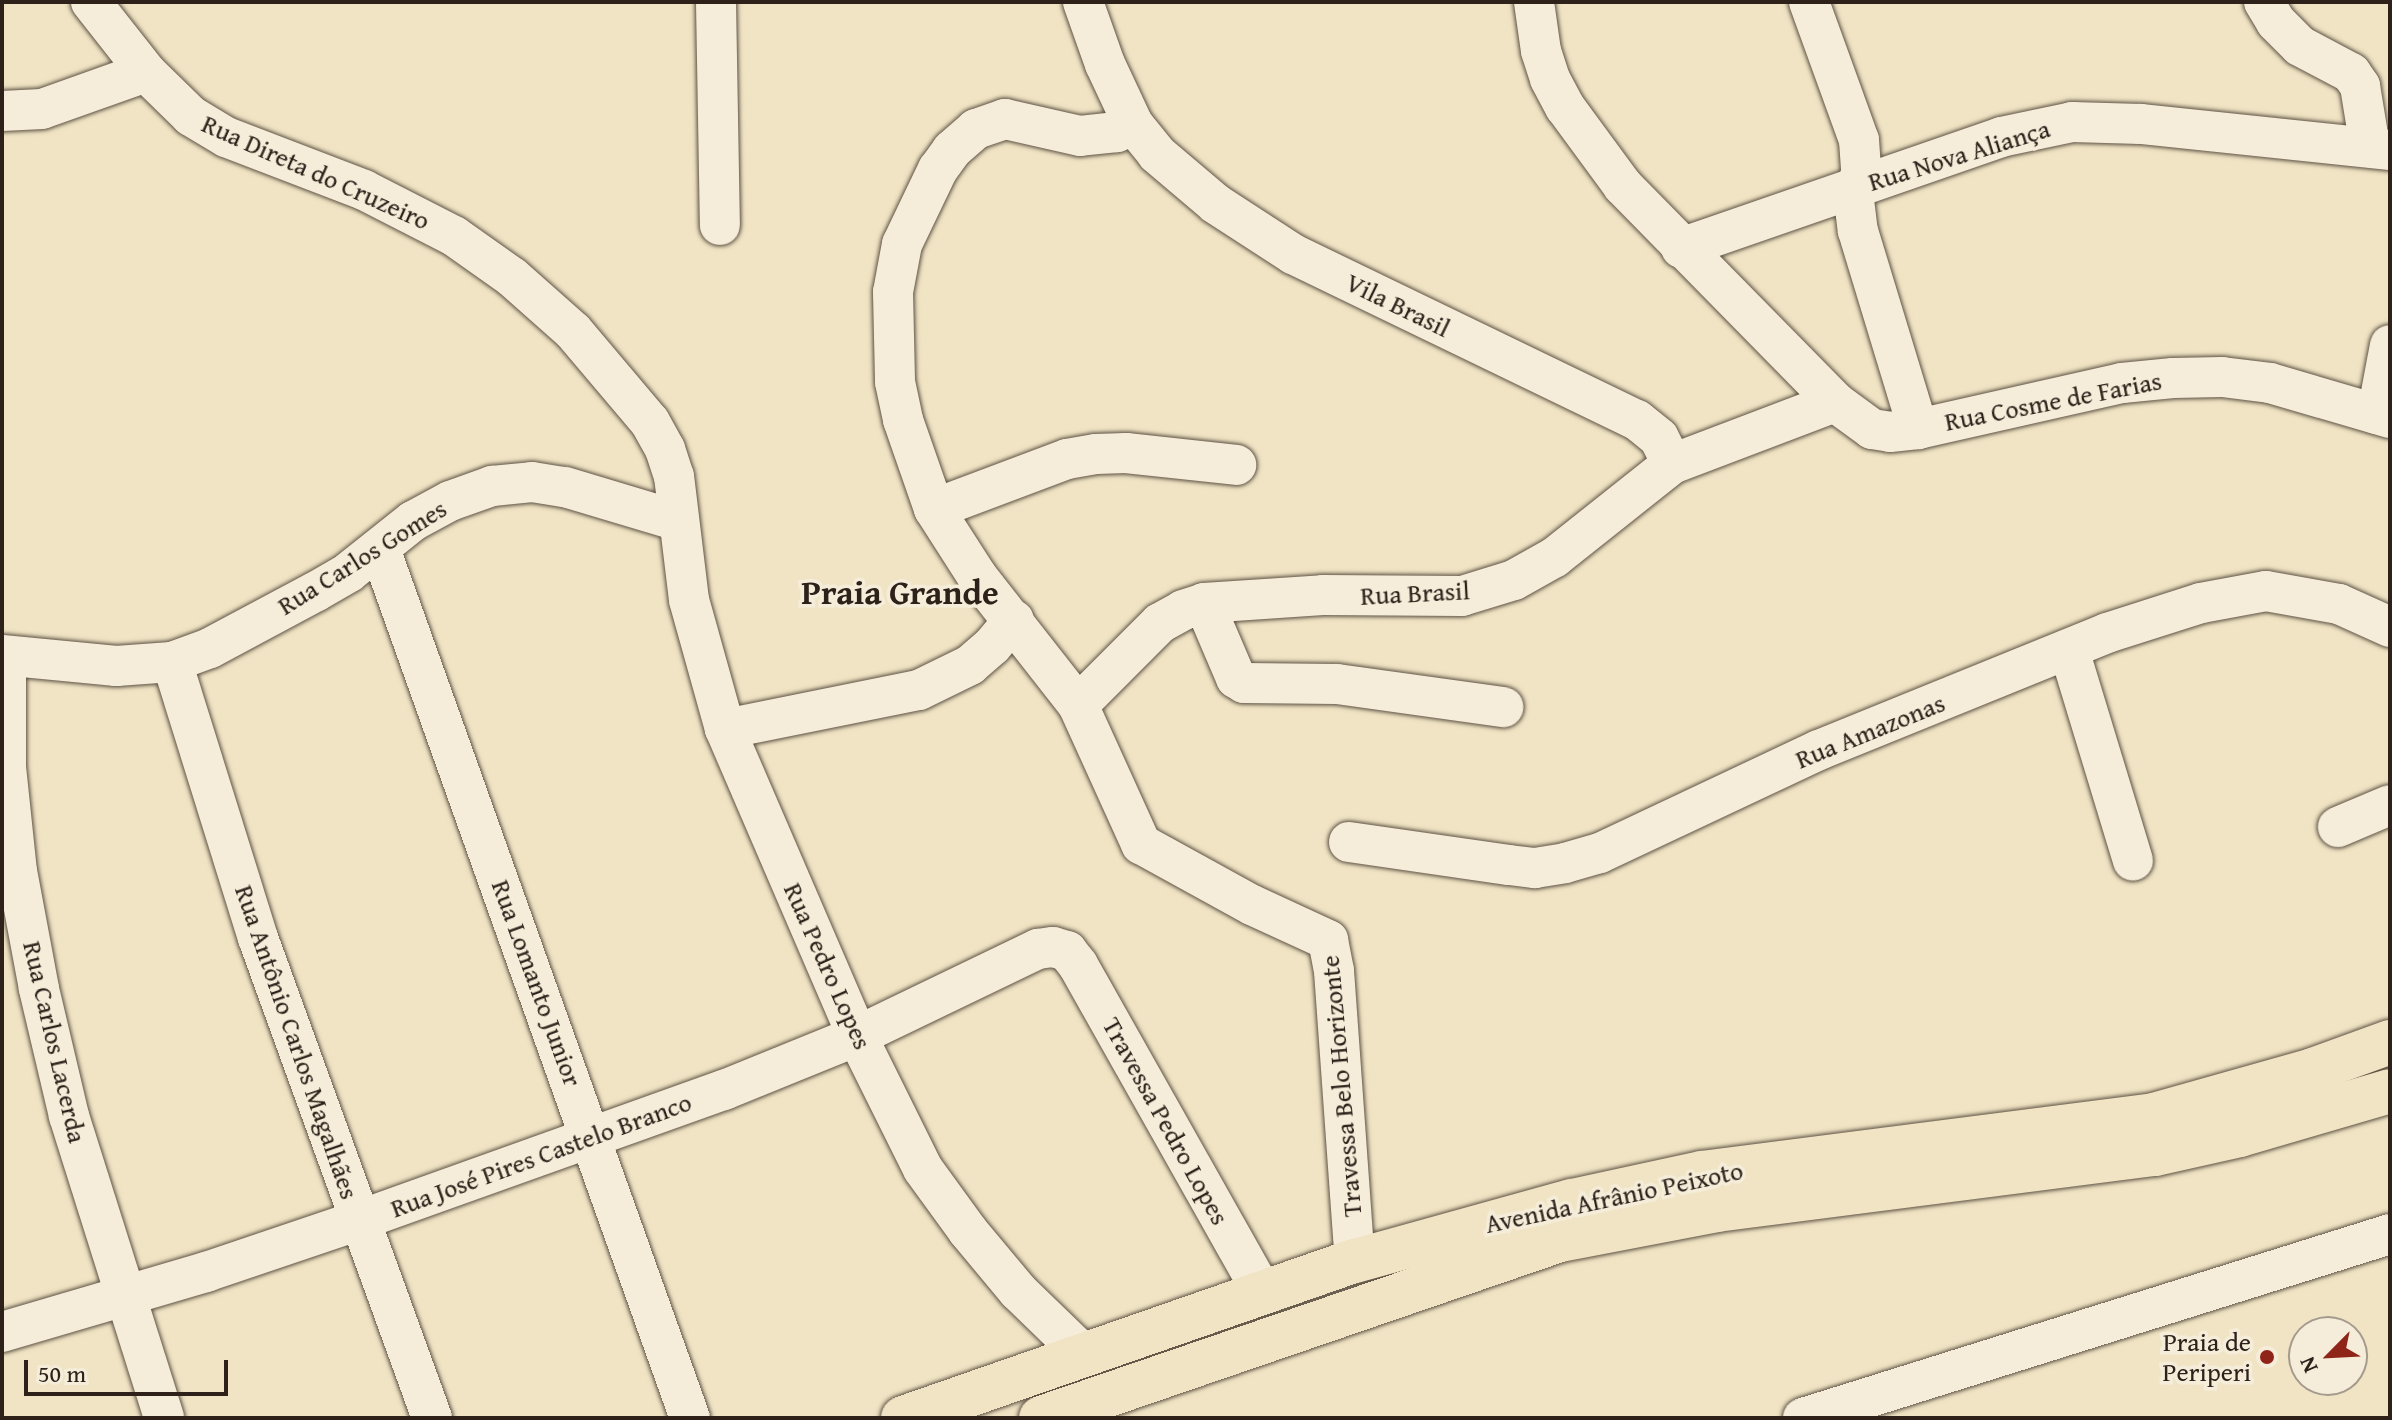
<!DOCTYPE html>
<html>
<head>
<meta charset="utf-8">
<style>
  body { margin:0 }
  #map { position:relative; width:2392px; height:1420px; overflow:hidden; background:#f0e4c4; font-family:"Gentium Book Plus",serif }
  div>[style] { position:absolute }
  .roads { filter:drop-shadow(0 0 2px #5e5244) drop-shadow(0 0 2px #5e5244) }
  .minor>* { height:40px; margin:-20px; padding:0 20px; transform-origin:20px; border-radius:20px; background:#f5edd9 }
  .major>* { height:44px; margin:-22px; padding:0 22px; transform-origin:22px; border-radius:22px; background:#f0e4c4 }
  .dots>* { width:22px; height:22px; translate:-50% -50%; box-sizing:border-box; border:4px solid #f5edd9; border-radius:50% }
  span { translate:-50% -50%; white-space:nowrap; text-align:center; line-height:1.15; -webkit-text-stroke:7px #f5edd9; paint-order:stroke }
  .street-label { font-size:26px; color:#2d211a }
  .poi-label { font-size:26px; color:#2d211a }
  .right { translate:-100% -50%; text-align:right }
  .district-label { font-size:34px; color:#2d211a; font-weight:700 }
  .frame { position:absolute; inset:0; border:4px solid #2d211a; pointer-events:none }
  .north { position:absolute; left:2288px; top:1316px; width:80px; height:80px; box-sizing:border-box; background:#f5edd9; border:2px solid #a59b8d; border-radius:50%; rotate:246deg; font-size:22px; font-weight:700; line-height:32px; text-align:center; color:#2d211a }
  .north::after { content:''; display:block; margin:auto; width:28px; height:36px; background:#8f2418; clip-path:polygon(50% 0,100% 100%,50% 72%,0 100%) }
  .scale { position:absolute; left:24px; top:1360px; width:204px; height:36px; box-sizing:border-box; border:4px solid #2d211a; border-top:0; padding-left:10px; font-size:24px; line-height:28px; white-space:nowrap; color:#2d211a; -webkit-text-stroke:6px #f5edd9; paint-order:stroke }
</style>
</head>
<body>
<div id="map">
  <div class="roads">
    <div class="minor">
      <div style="left:91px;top:2px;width:89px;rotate:51.8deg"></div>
      <div style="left:146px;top:72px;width:63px;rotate:44.4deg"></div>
      <div style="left:191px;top:116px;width:41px;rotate:31deg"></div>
      <div style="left:226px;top:137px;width:148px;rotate:21deg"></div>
      <div style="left:364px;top:190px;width:101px;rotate:27.1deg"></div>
      <div style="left:454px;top:236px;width:71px;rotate:35.3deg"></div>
      <div style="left:512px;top:277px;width:81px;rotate:41.5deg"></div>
      <div style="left:573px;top:331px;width:119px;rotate:49.8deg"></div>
      <div style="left:650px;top:422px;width:31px;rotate:61deg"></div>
      <div style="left:665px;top:449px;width:28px;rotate:72deg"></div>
      <div style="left:674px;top:476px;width:125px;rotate:83.1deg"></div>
      <div style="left:689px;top:600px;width:134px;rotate:74.4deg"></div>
      <div style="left:725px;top:729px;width:334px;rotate:66.7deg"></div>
      <div style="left:857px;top:1036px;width:148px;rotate:63.6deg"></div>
      <div style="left:923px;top:1169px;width:77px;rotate:54deg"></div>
      <div style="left:968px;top:1231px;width:78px;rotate:50.2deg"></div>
      <div style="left:1018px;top:1291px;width:93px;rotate:44.1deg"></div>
      <div style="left:716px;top:2px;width:223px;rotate:89deg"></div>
      <div style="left:1083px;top:2px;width:66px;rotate:70.5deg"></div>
      <div style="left:1105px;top:64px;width:66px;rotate:65deg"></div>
      <div style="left:1133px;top:124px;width:38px;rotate:51deg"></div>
      <div style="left:1157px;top:154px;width:77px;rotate:40.3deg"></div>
      <div style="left:1216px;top:204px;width:92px;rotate:33deg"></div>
      <div style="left:1293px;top:254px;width:382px;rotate:25.8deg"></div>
      <div style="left:1637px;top:420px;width:28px;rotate:39deg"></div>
      <div style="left:1659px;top:438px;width:29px;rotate:63deg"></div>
      <div style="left:1534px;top:2px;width:49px;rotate:81.9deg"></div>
      <div style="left:1541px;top:51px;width:29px;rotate:72deg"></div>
      <div style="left:1550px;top:79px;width:32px;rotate:62deg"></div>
      <div style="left:1565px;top:107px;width:98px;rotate:53.7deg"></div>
      <div style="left:1623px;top:186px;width:303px;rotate:45.5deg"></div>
      <div style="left:1835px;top:402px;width:46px;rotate:36.1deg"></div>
      <div style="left:1872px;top:429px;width:18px;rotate:9deg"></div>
      <div style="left:1890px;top:432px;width:28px;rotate:-6deg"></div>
      <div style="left:1918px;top:429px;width:209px;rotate:-12.7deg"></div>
      <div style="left:2122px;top:383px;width:51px;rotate:-5.6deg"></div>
      <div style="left:2173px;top:378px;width:49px;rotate:-1.2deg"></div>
      <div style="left:2222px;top:377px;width:48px;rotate:7.1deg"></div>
      <div style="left:2270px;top:383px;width:125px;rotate:16.3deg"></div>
      <div style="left:1809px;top:2px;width:147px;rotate:70.1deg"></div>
      <div style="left:1859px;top:140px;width:32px;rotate:86deg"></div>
      <div style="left:1861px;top:172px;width:29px;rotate:104deg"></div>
      <div style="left:1854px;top:200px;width:31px;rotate:83deg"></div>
      <div style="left:1858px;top:231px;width:207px;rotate:73.1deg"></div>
      <div style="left:2264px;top:2px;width:23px;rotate:59deg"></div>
      <div style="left:2276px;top:22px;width:34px;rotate:45deg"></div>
      <div style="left:2300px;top:46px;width:58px;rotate:27.9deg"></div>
      <div style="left:2351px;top:73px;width:16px;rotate:55deg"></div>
      <div style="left:2360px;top:86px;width:62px;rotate:80.7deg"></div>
      <div style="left:2px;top:111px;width:40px;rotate:-2.9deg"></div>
      <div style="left:42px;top:109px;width:110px;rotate:-19.6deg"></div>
      <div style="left:1133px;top:124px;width:18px;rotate:153deg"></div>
      <div style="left:1117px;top:132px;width:37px;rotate:174deg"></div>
      <div style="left:1080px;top:136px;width:77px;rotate:-167.2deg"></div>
      <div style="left:1005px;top:119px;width:31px;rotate:161deg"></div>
      <div style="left:976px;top:129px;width:32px;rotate:139deg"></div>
      <div style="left:952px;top:150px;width:24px;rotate:126deg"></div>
      <div style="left:938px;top:169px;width:83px;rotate:115.6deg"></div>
      <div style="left:902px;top:244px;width:49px;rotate:100.6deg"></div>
      <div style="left:893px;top:292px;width:90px;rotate:88.7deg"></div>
      <div style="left:895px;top:382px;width:39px;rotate:78deg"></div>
      <div style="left:903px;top:420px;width:94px;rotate:70.8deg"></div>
      <div style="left:934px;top:509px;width:80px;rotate:57.3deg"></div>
      <div style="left:977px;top:576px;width:164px;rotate:51.9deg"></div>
      <div style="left:1078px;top:705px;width:153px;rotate:65.6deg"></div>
      <div style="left:1141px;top:844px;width:127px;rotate:28.8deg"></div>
      <div style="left:1252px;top:905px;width:84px;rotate:24.7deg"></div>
      <div style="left:1328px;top:940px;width:32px;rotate:79deg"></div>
      <div style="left:1334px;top:971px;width:291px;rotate:85.9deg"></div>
      <div style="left:1681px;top:248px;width:339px;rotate:-19.1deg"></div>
      <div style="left:2001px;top:137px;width:73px;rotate:-11.9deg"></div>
      <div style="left:2072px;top:122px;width:69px;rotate:1.7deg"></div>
      <div style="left:2141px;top:124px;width:250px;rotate:6deg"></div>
      <div style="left:2377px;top:414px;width:70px;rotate:-79.3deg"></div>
      <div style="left:934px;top:509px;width:142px;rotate:-20.6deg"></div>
      <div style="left:1067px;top:459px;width:29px;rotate:-10deg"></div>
      <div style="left:1096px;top:454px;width:30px;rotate:-2deg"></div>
      <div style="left:1126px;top:453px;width:111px;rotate:6.2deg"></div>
      <div style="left:380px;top:549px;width:923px;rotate:70.37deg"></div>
      <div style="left:1204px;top:603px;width:82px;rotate:66.9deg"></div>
      <div style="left:1236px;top:678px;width:9px;rotate:32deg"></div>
      <div style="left:1244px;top:683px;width:93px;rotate:0.6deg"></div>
      <div style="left:1337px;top:684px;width:168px;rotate:7.9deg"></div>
      <div style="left:2069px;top:650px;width:220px;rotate:73.1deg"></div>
      <div style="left:2px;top:655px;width:115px;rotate:5.5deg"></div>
      <div style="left:116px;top:666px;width:56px;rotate:-4.1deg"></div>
      <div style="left:172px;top:662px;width:40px;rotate:-20.2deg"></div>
      <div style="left:210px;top:648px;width:119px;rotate:-28.1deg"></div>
      <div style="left:315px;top:592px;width:39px;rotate:-30deg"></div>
      <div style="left:349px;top:572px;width:82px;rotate:-38.6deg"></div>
      <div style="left:413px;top:521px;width:42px;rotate:-28.4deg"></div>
      <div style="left:450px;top:501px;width:45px;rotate:-19.7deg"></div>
      <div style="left:492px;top:486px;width:40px;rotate:-5.7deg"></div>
      <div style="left:532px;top:482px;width:33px;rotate:9deg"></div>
      <div style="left:565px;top:487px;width:118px;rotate:16.7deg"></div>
      <div style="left:6px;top:656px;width:111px;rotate:90deg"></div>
      <div style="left:6px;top:767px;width:105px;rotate:84deg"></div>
      <div style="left:17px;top:871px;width:120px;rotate:79.4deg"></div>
      <div style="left:39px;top:989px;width:130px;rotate:76.7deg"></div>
      <div style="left:69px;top:1116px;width:317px;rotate:72.5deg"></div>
      <div style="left:172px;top:662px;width:289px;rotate:72.7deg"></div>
      <div style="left:258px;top:938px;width:511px;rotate:70.07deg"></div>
      <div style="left:1078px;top:705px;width:116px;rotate:-45deg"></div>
      <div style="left:1160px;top:623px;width:26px;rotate:-29deg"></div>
      <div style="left:1183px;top:610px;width:22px;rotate:-18deg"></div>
      <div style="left:1204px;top:603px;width:119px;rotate:-3.8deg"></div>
      <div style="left:1323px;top:595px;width:139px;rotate:0.4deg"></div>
      <div style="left:1462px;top:596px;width:54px;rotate:-17.1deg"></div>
      <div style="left:1514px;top:580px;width:47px;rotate:-29.3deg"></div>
      <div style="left:1555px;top:557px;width:149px;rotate:-38.5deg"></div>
      <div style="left:1672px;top:464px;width:174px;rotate:-20.8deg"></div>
      <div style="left:725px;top:729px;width:198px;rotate:-11.4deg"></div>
      <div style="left:919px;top:690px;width:57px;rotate:-26.1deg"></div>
      <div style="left:970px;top:665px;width:29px;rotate:-41deg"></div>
      <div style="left:992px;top:646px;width:34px;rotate:-50deg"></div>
      <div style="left:2338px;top:827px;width:56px;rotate:-22.9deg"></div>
      <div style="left:1349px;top:842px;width:162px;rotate:8.2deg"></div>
      <div style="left:1509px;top:865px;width:26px;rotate:7deg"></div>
      <div style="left:1535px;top:868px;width:30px;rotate:-9deg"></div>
      <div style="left:1565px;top:863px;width:36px;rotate:-16deg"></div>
      <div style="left:1600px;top:853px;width:242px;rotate:-25.2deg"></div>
      <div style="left:1819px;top:750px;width:311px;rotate:-22.1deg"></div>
      <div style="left:2107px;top:633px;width:99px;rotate:-17.7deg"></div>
      <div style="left:2201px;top:603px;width:66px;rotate:-10.5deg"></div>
      <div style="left:2266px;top:591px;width:74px;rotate:10.1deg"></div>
      <div style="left:2339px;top:604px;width:56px;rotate:24.3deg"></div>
      <div style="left:2px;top:1332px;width:213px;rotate:-16.4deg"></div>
      <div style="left:206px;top:1272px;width:163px;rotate:-18.7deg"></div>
      <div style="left:360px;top:1220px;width:387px;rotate:-19.7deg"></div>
      <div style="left:724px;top:1090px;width:144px;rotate:-22.1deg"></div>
      <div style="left:857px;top:1036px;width:201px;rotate:-25.7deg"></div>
      <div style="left:1038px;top:949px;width:15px;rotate:-8deg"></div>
      <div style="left:1053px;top:947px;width:15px;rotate:16deg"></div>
      <div style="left:1067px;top:951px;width:18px;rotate:52deg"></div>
      <div style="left:1078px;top:965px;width:375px;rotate:60.6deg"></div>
      <div style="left:1803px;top:1418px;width:615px;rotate:-17.4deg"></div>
    </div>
    <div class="major">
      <div style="left:903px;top:1418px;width:478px;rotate:-19.2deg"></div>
      <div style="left:1355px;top:1261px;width:225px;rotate:-15.5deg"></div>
      <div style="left:1572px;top:1201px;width:133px;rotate:-12.2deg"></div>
      <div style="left:1702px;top:1173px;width:456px;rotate:-7.3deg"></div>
      <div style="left:2154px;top:1115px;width:165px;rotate:-15.8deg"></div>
      <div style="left:2313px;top:1070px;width:82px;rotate:-20deg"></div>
      <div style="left:1041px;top:1418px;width:549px;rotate:-18.93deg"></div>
      <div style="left:1560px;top:1240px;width:160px;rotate:-10.8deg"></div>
      <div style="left:1717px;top:1210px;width:442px;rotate:-7.3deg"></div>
      <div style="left:2155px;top:1154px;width:87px;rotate:-12.6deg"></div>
      <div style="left:2240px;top:1135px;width:156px;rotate:-16.3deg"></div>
    </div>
  </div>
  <div class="dots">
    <div style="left:2267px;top:1357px;background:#8f2418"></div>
  </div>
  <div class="street-label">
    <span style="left:1959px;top:155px;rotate:-17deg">Rua Nova Aliança</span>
    <span style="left:316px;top:172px;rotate:24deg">Rua Direta do Cruzeiro</span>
    <span style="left:1398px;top:305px;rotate:26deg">Vila Brasil</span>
    <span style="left:2053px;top:401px;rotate:-11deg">Rua Cosme de Farias</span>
    <span style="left:362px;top:557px;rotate:-32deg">Rua Carlos Gomes</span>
    <span style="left:1415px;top:593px;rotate:-3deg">Rua Brasil</span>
    <span style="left:1870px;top:731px;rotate:-22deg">Rua Amazonas</span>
    <span style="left:828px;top:966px;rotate:66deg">Rua Pedro Lopes</span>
    <span style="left:537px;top:983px;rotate:70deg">Rua Lomanto Junior</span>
    <span style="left:55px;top:1042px;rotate:77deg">Rua Carlos Lacerda</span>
    <span style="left:297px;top:1042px;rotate:71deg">Rua Antônio Carlos Magalhães</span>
    <span style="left:1341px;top:1086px;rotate:-95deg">Travessa Belo Horizonte</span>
    <span style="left:1166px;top:1121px;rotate:61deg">Travessa Pedro Lopes</span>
    <span style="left:541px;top:1155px;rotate:-20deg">Rua José Pires Castelo Branco</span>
    <span style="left:1614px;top:1197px;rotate:-12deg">Avenida Afrânio Peixoto</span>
  </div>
  <div class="poi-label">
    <span class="right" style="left:2251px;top:1357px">Praia de<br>Periperi</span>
  </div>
  <div class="district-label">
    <span style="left:900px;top:592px">Praia Grande</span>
  </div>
  <div class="frame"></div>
  <div class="north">N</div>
  <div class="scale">50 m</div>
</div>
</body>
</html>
